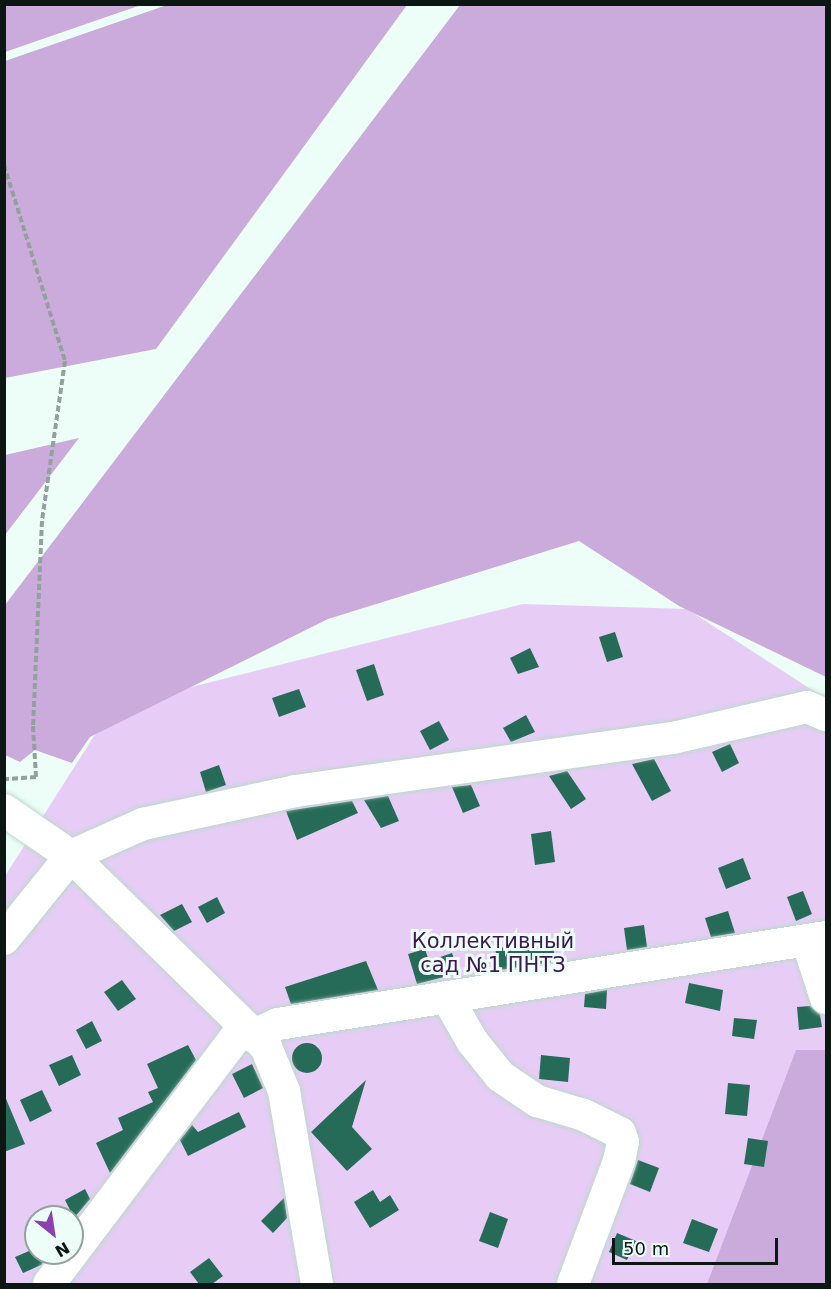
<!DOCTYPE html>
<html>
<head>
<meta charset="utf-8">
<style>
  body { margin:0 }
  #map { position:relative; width:831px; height:1289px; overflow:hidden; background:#ecfef7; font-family:"DejaVu Sans",sans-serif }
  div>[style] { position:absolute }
  .green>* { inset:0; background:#e7cdf6 }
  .forest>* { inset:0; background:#caabdc }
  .building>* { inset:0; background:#266b57 }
  .round { border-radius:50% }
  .path>* { height:4px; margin-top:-2px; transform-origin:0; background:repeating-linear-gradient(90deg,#92a19b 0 6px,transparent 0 9px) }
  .roads { filter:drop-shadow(0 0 2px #bbd8cd) drop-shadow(0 0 2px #bbd8cd) }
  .minor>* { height:32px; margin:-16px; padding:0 16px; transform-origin:16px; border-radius:16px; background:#fff }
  span { translate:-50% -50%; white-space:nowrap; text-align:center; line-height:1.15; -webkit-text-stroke:6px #ecfef7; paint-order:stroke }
  .park-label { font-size:21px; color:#3f1853 }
  .frame { position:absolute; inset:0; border:6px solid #0c1713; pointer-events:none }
  .north { position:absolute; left:24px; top:1205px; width:60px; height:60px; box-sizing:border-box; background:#ecfef7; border:2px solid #92a29c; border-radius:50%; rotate:150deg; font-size:16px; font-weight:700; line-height:24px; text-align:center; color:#0c1713 }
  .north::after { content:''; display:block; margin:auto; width:21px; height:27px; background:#8c40b2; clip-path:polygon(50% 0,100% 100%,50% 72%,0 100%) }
  .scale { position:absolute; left:612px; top:1238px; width:166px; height:27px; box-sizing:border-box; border:3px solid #0c1713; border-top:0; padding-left:8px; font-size:18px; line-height:21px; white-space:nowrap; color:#0c1713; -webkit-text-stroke:4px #ecfef7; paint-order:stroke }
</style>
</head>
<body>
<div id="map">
  <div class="green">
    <div style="clip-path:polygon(evenodd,523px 604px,687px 609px,826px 699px,826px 1241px,712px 1284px,5px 1284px,5px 876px,94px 736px,131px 702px,523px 604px,36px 1217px,72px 1217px,72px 1253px,36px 1253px,36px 1217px)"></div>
  </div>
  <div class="forest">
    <div style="clip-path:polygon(5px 4px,141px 4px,141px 5px,5px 52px)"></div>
    <div style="clip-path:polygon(167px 5px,407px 5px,156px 349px,5px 378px,5px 61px)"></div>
    <div style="clip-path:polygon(460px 5px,826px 5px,826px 677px,679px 606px,579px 541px,328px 619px,90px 737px,72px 763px,35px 750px,20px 762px,5px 755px,5px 605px)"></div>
    <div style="clip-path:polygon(79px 438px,5px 535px,5px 455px)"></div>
    <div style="clip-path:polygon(796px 1050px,826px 1050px,826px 1284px,707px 1284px)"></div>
  </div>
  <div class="building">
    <div style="clip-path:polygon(615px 632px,623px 657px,607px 662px,599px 637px)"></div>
    <div style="clip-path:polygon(530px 648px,539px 667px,518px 674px,510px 658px)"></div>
    <div style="clip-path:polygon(374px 664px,384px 695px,367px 701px,356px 670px)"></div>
    <div style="clip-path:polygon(299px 689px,306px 707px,279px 717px,272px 698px)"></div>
    <div style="clip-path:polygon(526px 715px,535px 732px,511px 742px,503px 728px)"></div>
    <div style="clip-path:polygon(439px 721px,449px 740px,430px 750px,420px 731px)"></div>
    <div style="clip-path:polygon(730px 744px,739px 763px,722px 772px,712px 752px)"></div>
    <div style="clip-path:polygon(654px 759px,671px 791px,652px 801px,632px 764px)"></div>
    <div style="clip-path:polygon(219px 765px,226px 785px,206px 792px,200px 772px)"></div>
    <div style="clip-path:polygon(567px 771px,586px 799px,571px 809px,549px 776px)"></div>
    <div style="clip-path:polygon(471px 785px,480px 806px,463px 813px,452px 787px)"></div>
    <div style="clip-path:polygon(388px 796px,399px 821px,381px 828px,364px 800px)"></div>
    <div style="clip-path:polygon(352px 801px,358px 813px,297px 840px,286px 811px)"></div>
    <div style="clip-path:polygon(551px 831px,555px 862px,535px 865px,531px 834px)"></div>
    <div style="clip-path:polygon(743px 858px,751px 879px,726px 889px,718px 868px)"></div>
    <div style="clip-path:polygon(803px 891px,812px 914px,796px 921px,787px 897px)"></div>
    <div style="clip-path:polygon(217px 897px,225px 913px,207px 923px,198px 907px)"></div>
    <div style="clip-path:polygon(182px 904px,192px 922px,174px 931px,160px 915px)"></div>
    <div style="clip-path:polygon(728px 911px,735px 933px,711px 937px,705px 918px)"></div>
    <div style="clip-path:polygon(644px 925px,647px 947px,627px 950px,624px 928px)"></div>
    <div style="clip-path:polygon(551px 938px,556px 962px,500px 970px,495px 949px)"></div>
    <div style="clip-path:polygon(425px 949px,429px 961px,452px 953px,459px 973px,417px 984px,408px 954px)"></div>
    <div style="clip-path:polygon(366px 961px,378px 990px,291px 1004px,285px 987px)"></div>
    <div style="clip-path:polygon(122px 980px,136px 999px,118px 1011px,104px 992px)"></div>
    <div style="clip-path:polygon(689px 983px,723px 990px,720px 1011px,685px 1003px)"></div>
    <div style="clip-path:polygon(607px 990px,606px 1009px,584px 1007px,585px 994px)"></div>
    <div style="clip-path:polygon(810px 1006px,820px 1015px,822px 1027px,799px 1030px,797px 1007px)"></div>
    <div style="clip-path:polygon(734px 1018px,757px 1020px,754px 1039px,732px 1036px)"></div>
    <div style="clip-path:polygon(92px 1021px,102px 1041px,86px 1049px,76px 1030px)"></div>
    <div class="round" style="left:292px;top:1043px;width:30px;height:30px"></div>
    <div style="clip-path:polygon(188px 1045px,196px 1060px,110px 1173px,96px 1143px,123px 1130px,118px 1118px,153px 1102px,148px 1092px,158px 1088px,147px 1064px)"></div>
    <div style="clip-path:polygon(72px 1055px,81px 1075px,59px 1086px,49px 1065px)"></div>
    <div style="clip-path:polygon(541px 1055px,570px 1058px,568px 1082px,539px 1079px)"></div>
    <div style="clip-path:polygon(252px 1064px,263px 1088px,244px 1098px,232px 1074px)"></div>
    <div style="clip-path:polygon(366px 1080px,352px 1127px,372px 1149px,347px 1171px,311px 1132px)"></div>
    <div style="clip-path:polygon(728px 1083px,750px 1085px,747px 1116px,725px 1114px)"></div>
    <div style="clip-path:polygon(42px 1090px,52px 1111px,30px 1122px,20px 1100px)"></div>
    <div style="clip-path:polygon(4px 1094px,25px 1144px,4px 1152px)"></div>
    <div style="clip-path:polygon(239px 1112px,246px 1127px,188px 1156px,180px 1140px,192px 1125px,198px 1132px)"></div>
    <div style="clip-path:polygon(748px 1138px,768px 1141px,764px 1167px,744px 1164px)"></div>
    <div style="clip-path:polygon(638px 1160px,659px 1168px,650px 1192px,630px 1184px)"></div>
    <div style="clip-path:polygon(85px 1189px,90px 1199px,74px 1218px,65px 1200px)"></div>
    <div style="clip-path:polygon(373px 1190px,380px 1202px,390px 1195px,399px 1210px,370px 1228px,354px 1202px)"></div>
    <div style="clip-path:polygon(284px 1198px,287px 1218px,273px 1233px,261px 1221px)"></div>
    <div style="clip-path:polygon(490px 1212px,508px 1219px,498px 1248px,479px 1241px)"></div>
    <div style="clip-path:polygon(692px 1219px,718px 1229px,709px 1252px,683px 1243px)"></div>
    <div style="clip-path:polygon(617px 1233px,636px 1241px,627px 1260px,609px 1252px)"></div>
    <div style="clip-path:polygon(36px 1248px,36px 1253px,50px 1253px,41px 1265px,23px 1273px,15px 1257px)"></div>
    <div style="clip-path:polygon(209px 1258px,223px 1276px,212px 1284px,199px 1284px,190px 1272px)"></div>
  </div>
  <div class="path">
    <div style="left:4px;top:165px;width:205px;rotate:72.7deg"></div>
    <div style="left:65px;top:361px;width:162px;rotate:98.2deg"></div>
    <div style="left:42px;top:521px;width:205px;rotate:92.5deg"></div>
    <div style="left:33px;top:726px;width:51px;rotate:86.6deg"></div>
    <div style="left:36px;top:777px;width:32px;rotate:176deg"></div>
  </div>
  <div class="roads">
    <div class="minor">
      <div style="left:4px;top:810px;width:81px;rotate:34.5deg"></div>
      <div style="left:71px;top:856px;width:273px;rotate:44.4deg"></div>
      <div style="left:266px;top:1047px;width:48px;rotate:67.8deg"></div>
      <div style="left:284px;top:1091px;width:196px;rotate:80.3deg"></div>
      <div style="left:4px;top:939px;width:107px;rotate:-51.1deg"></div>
      <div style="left:71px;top:856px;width:79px;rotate:-24deg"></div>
      <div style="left:143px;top:824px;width:156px;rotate:-12.2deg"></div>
      <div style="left:295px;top:791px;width:382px;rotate:-8deg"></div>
      <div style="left:673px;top:738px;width:138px;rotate:-13deg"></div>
      <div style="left:807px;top:707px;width:21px;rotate:23deg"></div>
      <div style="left:807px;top:940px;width:61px;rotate:71.9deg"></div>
      <div style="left:447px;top:997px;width:51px;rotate:60.4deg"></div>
      <div style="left:472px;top:1041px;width:45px;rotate:51.3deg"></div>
      <div style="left:500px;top:1076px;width:45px;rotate:34deg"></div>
      <div style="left:537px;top:1101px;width:49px;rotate:16.6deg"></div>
      <div style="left:584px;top:1115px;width:40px;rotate:26.6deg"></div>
      <div style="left:620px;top:1133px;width:9px;rotate:72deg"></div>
      <div style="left:623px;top:1142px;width:19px;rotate:102deg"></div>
      <div style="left:619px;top:1161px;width:131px;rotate:110.5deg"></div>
      <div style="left:252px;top:1036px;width:29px;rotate:-25deg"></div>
      <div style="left:278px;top:1024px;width:555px;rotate:-9.02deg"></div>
      <div style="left:49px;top:1284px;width:323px;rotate:-52.9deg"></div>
    </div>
  </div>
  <div class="park-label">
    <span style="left:493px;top:953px">Коллективный<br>сад №1 ПНТЗ</span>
  </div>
  <div class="frame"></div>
  <div class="north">N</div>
  <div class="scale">50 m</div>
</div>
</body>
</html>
